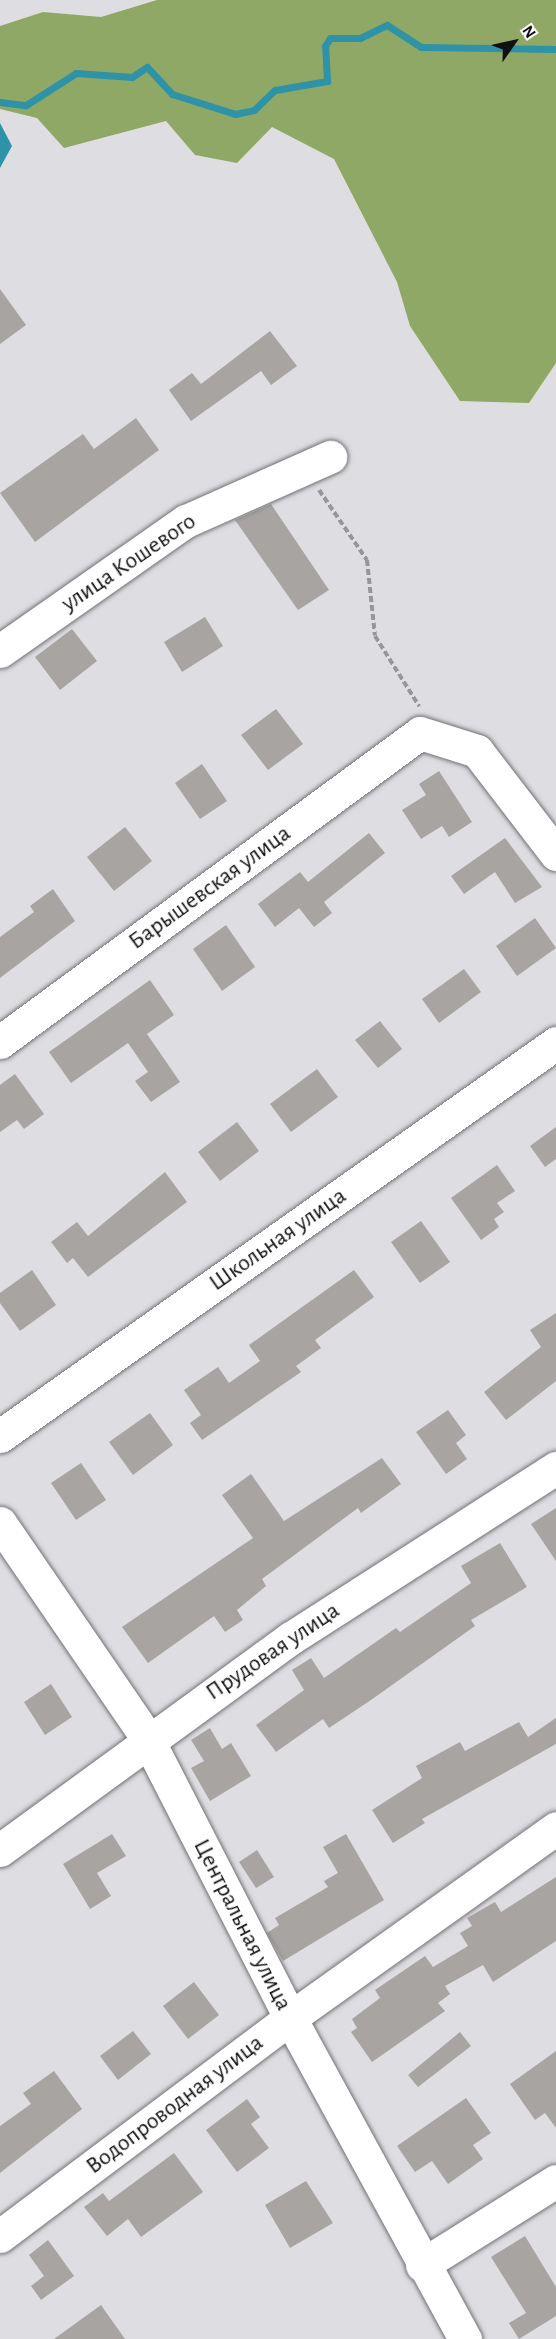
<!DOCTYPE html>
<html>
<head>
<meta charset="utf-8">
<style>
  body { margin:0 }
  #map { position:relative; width:556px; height:2339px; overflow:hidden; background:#dedee2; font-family:"Alegreya Sans",sans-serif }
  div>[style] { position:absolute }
  .forest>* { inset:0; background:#8fa866 }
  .water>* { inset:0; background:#2f93a7 }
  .stream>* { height:7px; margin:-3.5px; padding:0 3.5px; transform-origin:3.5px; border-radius:3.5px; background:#2f93a7 }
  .building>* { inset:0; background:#a7a4a1 }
  .path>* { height:4px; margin-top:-2px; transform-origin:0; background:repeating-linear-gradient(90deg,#969699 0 6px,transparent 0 9px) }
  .roads { filter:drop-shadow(0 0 2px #727276) drop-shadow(0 0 2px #727276) }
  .minor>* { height:33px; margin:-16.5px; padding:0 16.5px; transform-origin:16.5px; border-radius:16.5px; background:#fff }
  span { translate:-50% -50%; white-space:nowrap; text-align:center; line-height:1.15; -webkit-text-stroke:5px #fff; paint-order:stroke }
  .street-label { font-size:24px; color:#111112 }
  .north { position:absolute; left:484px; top:12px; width:60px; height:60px; -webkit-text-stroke:4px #fff; paint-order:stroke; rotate:56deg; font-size:16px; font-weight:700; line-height:24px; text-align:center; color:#111112 }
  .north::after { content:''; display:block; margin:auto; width:21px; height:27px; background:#111112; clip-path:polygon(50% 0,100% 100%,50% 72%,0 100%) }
</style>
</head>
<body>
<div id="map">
  <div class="forest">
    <div style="clip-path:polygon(157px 0,556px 0,556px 363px,529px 403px,460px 401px,410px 326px,397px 282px,334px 159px,272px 127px,237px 163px,195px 155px,166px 121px,64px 148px,37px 118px,0 109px,0 26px,43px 12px,101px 17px)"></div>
  </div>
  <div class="water">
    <div style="clip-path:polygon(0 123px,12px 146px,0 168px)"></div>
  </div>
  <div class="stream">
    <div style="left:0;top:102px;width:26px;rotate:7deg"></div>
    <div style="left:26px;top:105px;width:59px;rotate:-32.6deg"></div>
    <div style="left:76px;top:73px;width:56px;rotate:4.1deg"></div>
    <div style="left:132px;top:77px;width:18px;rotate:-34deg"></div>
    <div style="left:147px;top:67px;width:37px;rotate:47deg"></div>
    <div style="left:172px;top:94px;width:66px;rotate:17.6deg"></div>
    <div style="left:235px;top:114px;width:19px;rotate:-12deg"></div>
    <div style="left:254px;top:110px;width:29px;rotate:-44deg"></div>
    <div style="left:275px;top:90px;width:53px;rotate:-9.8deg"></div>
    <div style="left:327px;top:81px;width:35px;rotate:-93deg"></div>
    <div style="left:325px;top:46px;width:9px;rotate:-58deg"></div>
    <div style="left:330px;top:38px;width:30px"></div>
    <div style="left:360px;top:38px;width:30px;rotate:-26deg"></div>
    <div style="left:387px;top:25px;width:40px;rotate:32.9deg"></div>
    <div style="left:421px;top:47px;width:135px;rotate:0.8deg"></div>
  </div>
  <div class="building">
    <div style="clip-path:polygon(0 289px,26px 325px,0 344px)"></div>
    <div style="clip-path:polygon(270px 331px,297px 366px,271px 385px,261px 371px,191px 421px,169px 390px,192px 373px,201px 384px)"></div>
    <div style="clip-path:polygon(136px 418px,159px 450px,35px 542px,0 493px,83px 434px,94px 449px)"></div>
    <div style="clip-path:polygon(271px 504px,329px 590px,298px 610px,235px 520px)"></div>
    <div style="clip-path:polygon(205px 617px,223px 646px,182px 672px,164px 642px)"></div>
    <div style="clip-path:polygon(72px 629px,97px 661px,60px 690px,35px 657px)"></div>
    <div style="clip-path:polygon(276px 709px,303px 744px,268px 770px,241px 735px)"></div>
    <div style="clip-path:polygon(202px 764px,227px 801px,200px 819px,175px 783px)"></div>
    <div style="clip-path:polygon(439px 771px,472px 822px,449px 837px,442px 826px,421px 839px,402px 810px,426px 795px,419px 784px)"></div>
    <div style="clip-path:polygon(125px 827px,152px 861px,114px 891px,87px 857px)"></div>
    <div style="clip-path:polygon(369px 833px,385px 853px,324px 902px,332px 913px,314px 927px,299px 908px,275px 927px,258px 904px,300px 872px,308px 882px)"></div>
    <div style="clip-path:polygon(505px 838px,542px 887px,515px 903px,495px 872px,464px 894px,451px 876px)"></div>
    <div style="clip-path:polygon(53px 889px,75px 921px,0 978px,0 937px,34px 912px,30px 906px)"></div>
    <div style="clip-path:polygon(535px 918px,556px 948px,517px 976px,496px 946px)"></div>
    <div style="clip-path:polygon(226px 925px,255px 967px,222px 991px,193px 949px)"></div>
    <div style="clip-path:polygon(464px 969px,481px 992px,439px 1023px,422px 999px)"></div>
    <div style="clip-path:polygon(150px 980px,174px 1015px,147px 1034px,180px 1082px,151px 1102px,135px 1081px,148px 1072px,128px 1043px,71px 1083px,49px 1052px)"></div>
    <div style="clip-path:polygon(380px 1021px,402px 1049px,378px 1068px,355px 1040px)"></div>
    <div style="clip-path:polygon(317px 1069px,338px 1097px,291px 1132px,270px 1104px)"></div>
    <div style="clip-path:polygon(15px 1074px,44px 1114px,24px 1129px,17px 1120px,0 1132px,0 1085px)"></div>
    <div style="clip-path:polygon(237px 1122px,259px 1151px,220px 1181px,198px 1152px)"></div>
    <div style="clip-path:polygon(556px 1127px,556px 1159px,545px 1167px,530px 1146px)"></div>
    <div style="clip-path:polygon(497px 1165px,515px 1191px,497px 1203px,504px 1212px,494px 1219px,499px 1227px,481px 1240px,451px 1198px)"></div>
    <div style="clip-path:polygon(165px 1172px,187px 1202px,88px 1277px,73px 1258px,67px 1263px,51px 1242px,77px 1222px,88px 1236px)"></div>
    <div style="clip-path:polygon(421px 1221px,450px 1262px,420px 1283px,391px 1242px)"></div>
    <div style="clip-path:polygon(32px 1270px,56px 1305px,20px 1331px,0 1303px,0 1293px)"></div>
    <div style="clip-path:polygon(354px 1270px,374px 1297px,315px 1340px,321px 1348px,296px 1366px,301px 1372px,202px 1440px,190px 1423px,201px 1415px,184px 1390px,218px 1367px,229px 1383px,260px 1361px,249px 1345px)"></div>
    <div style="clip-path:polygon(556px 1313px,556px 1381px,506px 1420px,484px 1392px,541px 1347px,530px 1330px)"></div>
    <div style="clip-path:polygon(448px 1410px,466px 1435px,456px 1443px,467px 1459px,446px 1474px,416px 1432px)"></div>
    <div style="clip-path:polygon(150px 1413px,173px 1445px,133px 1475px,109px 1442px)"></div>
    <div style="clip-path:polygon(382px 1458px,401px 1484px,361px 1513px,358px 1508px,262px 1579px,266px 1586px,237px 1610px,243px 1620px,225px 1632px,214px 1616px,148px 1663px,122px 1627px,253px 1538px,222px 1495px,251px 1474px,284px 1521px)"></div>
    <div style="clip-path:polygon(81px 1463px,106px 1500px,76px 1520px,51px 1483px)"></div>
    <div style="clip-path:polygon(556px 1508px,556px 1561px,531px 1524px)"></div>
    <div style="clip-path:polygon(500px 1543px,527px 1587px,471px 1620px,475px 1626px,371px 1700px,329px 1728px,323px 1719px,276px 1752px,256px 1725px,304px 1690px,292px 1670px,311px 1658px,324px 1678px,396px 1628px,400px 1632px,471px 1583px,461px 1566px)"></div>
    <div style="clip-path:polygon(51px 1684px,72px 1717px,45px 1735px,24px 1702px)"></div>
    <div style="clip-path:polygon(556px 1718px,556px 1744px,422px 1819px,425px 1823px,393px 1843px,372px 1810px,422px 1778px,416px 1766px,460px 1742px,465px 1751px,519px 1722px,528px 1737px)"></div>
    <div style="clip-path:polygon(210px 1728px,222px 1749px,231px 1743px,251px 1776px,210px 1801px,191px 1768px,204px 1761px,191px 1740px)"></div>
    <div style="clip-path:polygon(112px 1834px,126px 1856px,97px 1873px,111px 1896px,90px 1909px,63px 1864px)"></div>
    <div style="clip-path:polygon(346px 1834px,384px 1900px,283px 1961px,267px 1933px,279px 1925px,275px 1918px,328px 1887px,324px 1881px,338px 1873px,323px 1847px)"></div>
    <div style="clip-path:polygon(257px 1850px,274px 1877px,256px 1888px,239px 1862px)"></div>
    <div style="clip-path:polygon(556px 1877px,556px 1941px,493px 1982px,483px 1965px,445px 1986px,450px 1994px,438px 2003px,445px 2011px,372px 2062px,351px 2032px,357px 2028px,352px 2019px,380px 1998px,375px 1990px,425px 1956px,433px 1967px,468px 1946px,460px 1933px,472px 1926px,467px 1918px,495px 1902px,501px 1912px)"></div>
    <div style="clip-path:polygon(194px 1982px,219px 2015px,188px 2039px,163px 2006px)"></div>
    <div style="clip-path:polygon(133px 2031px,151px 2054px,118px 2080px,100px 2056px)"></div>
    <div style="clip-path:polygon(460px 2032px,471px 2046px,418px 2087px,408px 2075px)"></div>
    <div style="clip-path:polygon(556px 2051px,556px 2128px,545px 2113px,535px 2120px,510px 2084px)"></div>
    <div style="clip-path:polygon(54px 2071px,82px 2109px,0 2173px,0 2126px,31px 2104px,23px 2093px)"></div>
    <div style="clip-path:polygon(466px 2098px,491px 2133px,473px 2145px,483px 2159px,448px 2184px,432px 2161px,415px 2172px,397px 2146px)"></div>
    <div style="clip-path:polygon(247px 2099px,260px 2117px,251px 2124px,269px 2148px,237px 2172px,206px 2130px)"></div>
    <div style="clip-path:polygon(174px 2153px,203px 2192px,141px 2237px,128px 2219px,107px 2236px,84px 2207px,103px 2193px,109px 2201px)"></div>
    <div style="clip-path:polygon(306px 2181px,333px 2223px,290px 2248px,265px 2205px)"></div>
    <div style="clip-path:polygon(525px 2236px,556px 2287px,556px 2316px,519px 2339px,509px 2323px,526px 2313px,491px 2257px)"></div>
    <div style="clip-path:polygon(48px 2240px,74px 2276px,41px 2300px,31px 2286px,44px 2276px,29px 2255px)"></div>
    <div style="clip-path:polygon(101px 2305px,125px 2339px,54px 2339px)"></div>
  </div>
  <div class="path">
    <div style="left:319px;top:490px;width:85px;rotate:55.6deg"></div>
    <div style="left:367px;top:560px;width:76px;rotate:84deg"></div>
    <div style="left:375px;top:636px;width:83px;rotate:57.8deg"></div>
  </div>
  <div class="roads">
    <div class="minor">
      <div style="left:0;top:651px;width:227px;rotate:-35deg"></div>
      <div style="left:186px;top:521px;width:158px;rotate:-24deg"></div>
      <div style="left:0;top:1042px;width:521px;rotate:-36.34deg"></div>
      <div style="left:420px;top:733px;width:60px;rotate:17.5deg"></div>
      <div style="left:477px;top:751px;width:130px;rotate:52.5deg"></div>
      <div style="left:0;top:1436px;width:681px;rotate:-35.25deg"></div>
      <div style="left:0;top:1523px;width:260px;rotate:55.6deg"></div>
      <div style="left:147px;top:1738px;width:314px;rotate:62.9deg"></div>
      <div style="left:290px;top:2018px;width:366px;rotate:61.4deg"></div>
      <div style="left:0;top:1850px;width:360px;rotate:-36.1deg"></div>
      <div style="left:291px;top:1638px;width:315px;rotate:-32.7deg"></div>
      <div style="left:0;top:2236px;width:363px;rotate:-36.9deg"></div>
      <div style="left:290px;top:2018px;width:327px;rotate:-35.5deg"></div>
      <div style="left:422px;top:2265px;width:158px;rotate:-32.1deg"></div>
    </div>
  </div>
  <div class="street-label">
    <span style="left:129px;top:563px;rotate:-34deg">улица Кошевого</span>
    <span style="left:210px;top:888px;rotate:-36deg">Барышевская улица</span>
    <span style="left:278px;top:1240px;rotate:-35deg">Школьная улица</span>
    <span style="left:273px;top:1652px;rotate:-34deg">Прудовая улица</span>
    <span style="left:242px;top:1925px;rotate:63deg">Центральная улица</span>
    <span style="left:175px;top:2105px;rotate:-37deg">Водопроводная улица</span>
  </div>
  <div class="north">N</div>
</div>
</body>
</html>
